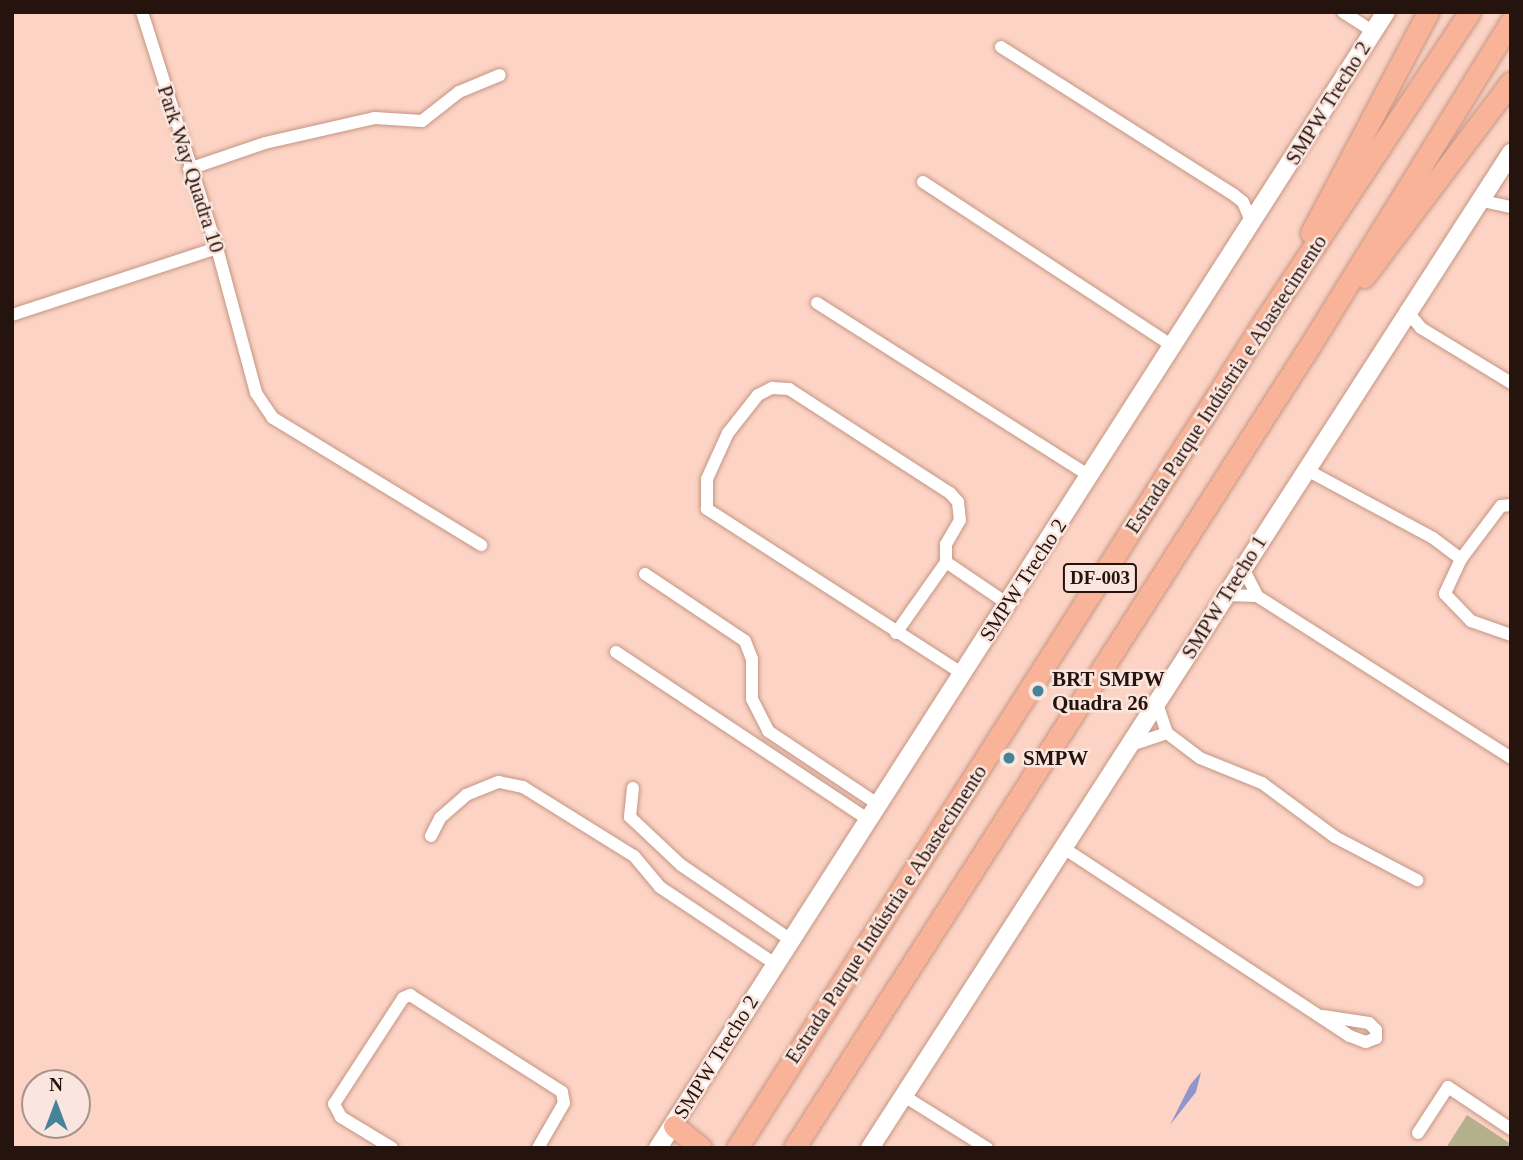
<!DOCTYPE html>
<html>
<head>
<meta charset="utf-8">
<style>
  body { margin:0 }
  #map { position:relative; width:1523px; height:1160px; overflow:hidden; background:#fcd3c4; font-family:"Times New Roman",serif }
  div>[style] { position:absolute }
  .green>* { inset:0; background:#b4b08b }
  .water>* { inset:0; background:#9295cc }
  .roads { filter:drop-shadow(0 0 2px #c49583) drop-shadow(0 0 2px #c49583) }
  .street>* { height:12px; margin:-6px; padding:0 6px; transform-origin:6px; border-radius:6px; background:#fff }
  .secondary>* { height:18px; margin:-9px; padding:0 9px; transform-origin:9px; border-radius:9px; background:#fff }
  .highway>* { height:21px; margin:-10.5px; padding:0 10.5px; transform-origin:10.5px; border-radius:10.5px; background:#f9b398 }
  .dots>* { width:19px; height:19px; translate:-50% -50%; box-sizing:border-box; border:4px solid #fae6de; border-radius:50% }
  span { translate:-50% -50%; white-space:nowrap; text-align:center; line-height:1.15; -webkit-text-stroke:5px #fae6de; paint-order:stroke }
  .shield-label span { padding:2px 5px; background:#fae6de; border:2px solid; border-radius:5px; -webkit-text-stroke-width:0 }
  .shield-label { font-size:19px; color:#25130d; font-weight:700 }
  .street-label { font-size:21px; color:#25130d }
  .poi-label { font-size:21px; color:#25130d; font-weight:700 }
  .left { translate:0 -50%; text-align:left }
  .frame { position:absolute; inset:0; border:14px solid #25130d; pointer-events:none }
  .north { position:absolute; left:21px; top:1069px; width:70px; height:70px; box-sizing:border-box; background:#fae6de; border:2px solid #a5928a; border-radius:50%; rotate:0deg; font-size:19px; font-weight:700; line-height:28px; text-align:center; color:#25130d }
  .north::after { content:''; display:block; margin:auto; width:24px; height:32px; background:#448398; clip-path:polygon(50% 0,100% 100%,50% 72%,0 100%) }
</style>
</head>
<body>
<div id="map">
  <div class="green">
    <div style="clip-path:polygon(1467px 1115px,1511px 1144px,1511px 1148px,1446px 1148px)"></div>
  </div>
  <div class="water">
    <div style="clip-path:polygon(1201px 1072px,1196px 1092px,1170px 1125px,1190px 1085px)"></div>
  </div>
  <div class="roads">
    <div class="street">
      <div style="left:142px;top:12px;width:248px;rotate:72.4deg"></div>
      <div style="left:217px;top:248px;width:150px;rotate:74.9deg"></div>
      <div style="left:256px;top:393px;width:30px;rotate:56deg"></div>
      <div style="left:273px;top:418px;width:244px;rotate:31.4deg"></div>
      <div style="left:1343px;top:12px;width:37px;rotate:33deg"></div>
      <div style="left:1001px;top:47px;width:276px;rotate:32.4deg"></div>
      <div style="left:1234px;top:195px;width:11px;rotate:38deg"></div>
      <div style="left:1243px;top:202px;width:23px;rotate:67deg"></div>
      <div style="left:189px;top:169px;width:80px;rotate:-18.9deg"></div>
      <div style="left:265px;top:143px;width:113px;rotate:-12.8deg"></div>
      <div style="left:375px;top:118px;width:47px;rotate:3.7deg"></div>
      <div style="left:422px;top:121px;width:47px;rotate:-38.1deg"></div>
      <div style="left:459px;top:92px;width:44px;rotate:-22.5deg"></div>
      <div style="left:923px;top:182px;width:299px;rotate:33.3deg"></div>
      <div style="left:1478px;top:200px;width:34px;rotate:12deg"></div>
      <div style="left:817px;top:303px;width:323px;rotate:32.4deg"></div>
      <div style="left:1406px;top:310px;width:23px;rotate:50deg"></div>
      <div style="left:1421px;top:328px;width:105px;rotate:31.4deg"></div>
      <div style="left:12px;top:315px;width:216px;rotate:-18.1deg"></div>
      <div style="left:1305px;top:469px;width:145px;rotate:28.3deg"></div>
      <div style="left:1433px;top:538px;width:35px;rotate:37deg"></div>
      <div style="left:1511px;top:505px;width:10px;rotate:174deg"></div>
      <div style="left:1501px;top:506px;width:66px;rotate:127deg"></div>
      <div style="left:1461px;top:559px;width:38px;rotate:115deg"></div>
      <div style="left:1445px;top:594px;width:37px;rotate:46deg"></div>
      <div style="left:1471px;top:621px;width:42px;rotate:19.3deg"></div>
      <div style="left:1243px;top:568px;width:31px;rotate:63deg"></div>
      <div style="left:1257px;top:596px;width:301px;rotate:32.5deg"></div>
      <div style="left:645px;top:574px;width:120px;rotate:33.8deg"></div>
      <div style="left:745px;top:641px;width:19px;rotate:69deg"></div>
      <div style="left:752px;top:659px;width:40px;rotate:90deg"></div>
      <div style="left:752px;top:699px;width:36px;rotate:63deg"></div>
      <div style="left:768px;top:731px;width:133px;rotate:33.7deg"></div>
      <div style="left:1226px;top:595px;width:31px;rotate:2deg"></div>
      <div style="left:896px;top:633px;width:87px;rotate:-54.8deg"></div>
      <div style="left:616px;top:652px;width:304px;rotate:33.6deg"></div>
      <div style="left:963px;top:674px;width:305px;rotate:-147.2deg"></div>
      <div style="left:707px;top:509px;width:30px;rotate:-90deg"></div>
      <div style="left:707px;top:479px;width:51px;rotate:-65.5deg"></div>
      <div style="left:728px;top:433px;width:48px;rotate:-51.7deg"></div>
      <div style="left:758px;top:395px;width:16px;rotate:-27deg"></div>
      <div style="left:772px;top:388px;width:17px;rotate:3deg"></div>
      <div style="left:789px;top:389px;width:192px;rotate:32.9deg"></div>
      <div style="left:950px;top:493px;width:12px;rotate:48deg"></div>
      <div style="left:958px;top:502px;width:18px;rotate:84deg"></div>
      <div style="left:960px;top:520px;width:28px;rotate:120deg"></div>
      <div style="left:946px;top:544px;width:18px;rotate:90deg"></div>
      <div style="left:946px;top:562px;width:75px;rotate:34.1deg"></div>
      <div style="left:1157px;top:704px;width:31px;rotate:71deg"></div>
      <div style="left:1167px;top:733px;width:41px;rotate:37.1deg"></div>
      <div style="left:1200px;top:758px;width:67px;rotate:22deg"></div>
      <div style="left:1262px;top:783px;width:91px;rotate:36.5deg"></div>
      <div style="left:1335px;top:837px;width:93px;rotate:27.7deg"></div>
      <div style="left:1128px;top:746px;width:41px;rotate:-18.4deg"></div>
      <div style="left:633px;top:788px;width:29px;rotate:96deg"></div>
      <div style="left:630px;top:817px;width:70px;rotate:43.3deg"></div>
      <div style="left:681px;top:865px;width:133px;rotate:34.3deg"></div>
      <div style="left:431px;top:836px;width:20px;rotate:-63deg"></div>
      <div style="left:440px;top:818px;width:35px;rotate:-41deg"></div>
      <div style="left:466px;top:795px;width:35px;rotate:-22deg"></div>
      <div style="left:499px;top:782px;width:25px;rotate:12deg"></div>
      <div style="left:523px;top:787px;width:131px;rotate:31.9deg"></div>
      <div style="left:634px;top:856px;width:40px;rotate:50deg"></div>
      <div style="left:660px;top:887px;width:138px;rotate:33.8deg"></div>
      <div style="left:1062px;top:847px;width:344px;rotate:33.3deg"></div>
      <div style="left:1350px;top:1036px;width:17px;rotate:21deg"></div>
      <div style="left:1366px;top:1042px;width:11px;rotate:-22deg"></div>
      <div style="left:1376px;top:1038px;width:8px;rotate:-90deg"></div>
      <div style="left:1376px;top:1030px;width:10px;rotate:-135deg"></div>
      <div style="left:1369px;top:1023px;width:47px;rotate:-171.3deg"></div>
      <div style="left:904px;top:1096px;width:98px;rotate:32.1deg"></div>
      <div style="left:1418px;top:1133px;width:55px;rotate:-56.9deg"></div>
      <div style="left:1448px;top:1087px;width:76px;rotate:33.7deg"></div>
      <div style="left:392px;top:1148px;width:60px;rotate:-148.7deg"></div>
      <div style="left:341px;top:1117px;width:15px;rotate:-118deg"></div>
      <div style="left:334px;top:1104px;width:126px;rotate:-56.9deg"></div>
      <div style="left:403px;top:998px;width:8px;rotate:-23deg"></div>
      <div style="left:410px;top:995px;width:180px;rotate:32.5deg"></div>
      <div style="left:562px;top:1092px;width:11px;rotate:80deg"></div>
      <div style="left:564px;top:1103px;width:52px;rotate:120deg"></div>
    </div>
    <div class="secondary">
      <div style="left:658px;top:1148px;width:1349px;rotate:-57.35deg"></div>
      <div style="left:870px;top:1148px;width:1184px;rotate:-57.21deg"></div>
    </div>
    <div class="highway">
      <div style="left:1311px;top:233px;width:250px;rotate:-62.1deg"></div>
      <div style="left:1364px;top:277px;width:244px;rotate:-53deg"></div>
      <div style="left:674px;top:1126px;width:35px;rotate:39deg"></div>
      <div style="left:737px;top:1148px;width:982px;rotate:-57.48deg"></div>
      <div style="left:1265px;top:320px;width:370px;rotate:-56.4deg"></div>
      <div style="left:794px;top:1148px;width:952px;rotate:-57.26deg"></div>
      <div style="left:1309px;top:347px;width:384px;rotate:-58.2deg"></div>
    </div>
  </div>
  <div class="dots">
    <div style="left:1038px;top:691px;background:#448398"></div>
    <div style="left:1009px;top:758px;background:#448398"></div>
  </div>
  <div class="shield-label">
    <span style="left:1100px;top:578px">DF-003</span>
  </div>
  <div class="street-label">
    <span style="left:1328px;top:103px;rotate:-58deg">SMPW Trecho 2</span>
    <span style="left:191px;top:169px;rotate:72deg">Park Way Quadra 10</span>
    <span style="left:1226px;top:384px;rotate:-57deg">Estrada Parque Indústria e Abastecimento</span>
    <span style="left:1023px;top:580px;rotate:-57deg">SMPW Trecho 2</span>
    <span style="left:1224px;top:597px;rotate:-58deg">SMPW Trecho 1</span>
    <span style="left:886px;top:914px;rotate:-57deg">Estrada Parque Indústria e Abastecimento</span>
    <span style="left:716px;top:1057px;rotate:-58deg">SMPW Trecho 2</span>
  </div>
  <div class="poi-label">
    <span class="left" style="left:1052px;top:691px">BRT SMPW<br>Quadra 26</span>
    <span class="left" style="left:1023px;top:758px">SMPW</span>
  </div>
  <div class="frame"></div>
  <div class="north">N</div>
</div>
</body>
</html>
